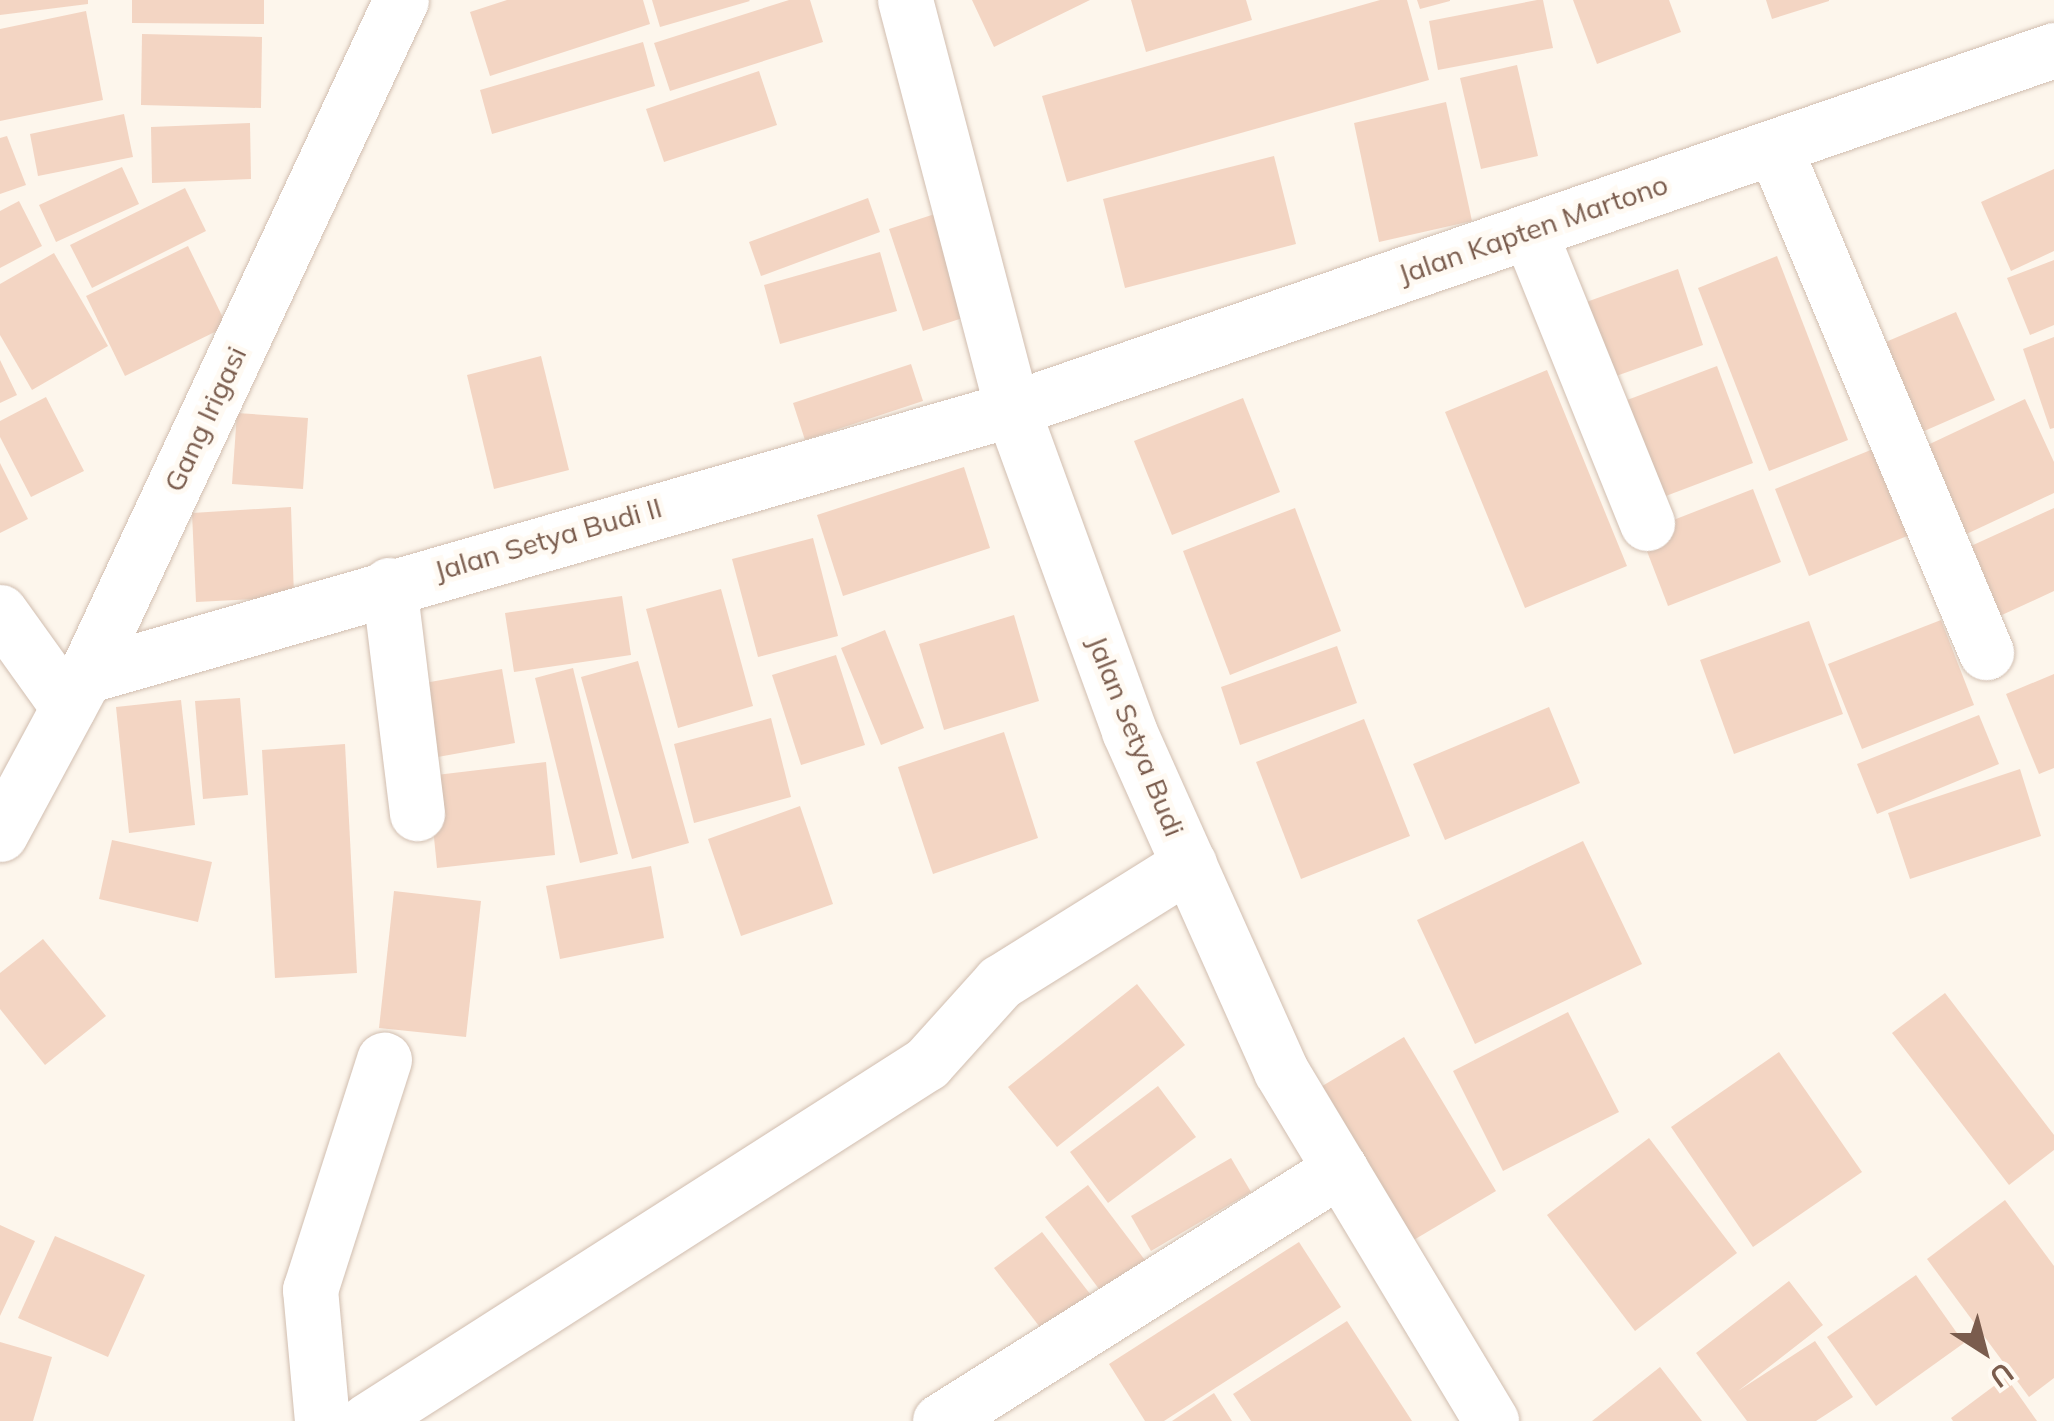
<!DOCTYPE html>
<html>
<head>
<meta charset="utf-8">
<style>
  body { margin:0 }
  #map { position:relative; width:2054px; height:1421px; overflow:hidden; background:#fdf6ec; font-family:Mulish,sans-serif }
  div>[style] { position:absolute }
  .building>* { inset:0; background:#f3d5c3 }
  .roads { filter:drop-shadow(0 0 2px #d1beb0) drop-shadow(0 0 2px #d1beb0) }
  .minor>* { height:55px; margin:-27.5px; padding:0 27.5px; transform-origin:27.5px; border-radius:27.5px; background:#fff }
  .tertiary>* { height:55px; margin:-27.5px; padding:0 27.5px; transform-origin:27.5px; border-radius:27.5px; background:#fff }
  span { translate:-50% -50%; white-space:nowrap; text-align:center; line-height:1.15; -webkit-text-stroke:10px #fffaf3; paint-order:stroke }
  .street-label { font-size:28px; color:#7a5c4d }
  .north { position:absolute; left:1934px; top:1301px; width:100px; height:100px; -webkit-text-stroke:8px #fffaf3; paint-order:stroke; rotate:144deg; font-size:28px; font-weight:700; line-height:40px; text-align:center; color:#7a5c4d }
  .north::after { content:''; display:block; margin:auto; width:35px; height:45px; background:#7a5c4d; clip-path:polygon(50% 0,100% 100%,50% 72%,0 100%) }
</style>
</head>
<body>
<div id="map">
  <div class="building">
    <div style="clip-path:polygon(0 0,88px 0,88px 4px,0 15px)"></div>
    <div style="clip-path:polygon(132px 0,264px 0,264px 24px,132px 23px)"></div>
    <div style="clip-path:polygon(507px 0,643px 0,650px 24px,490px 76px,470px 12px)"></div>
    <div style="clip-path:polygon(652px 0,749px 0,750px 1px,660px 27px)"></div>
    <div style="clip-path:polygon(789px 0,810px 0,823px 42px,670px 91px,654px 43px)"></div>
    <div style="clip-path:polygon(972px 0,1090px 0,994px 47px)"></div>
    <div style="clip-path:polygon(1131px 0,1246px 0,1252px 20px,1146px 52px)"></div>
    <div style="clip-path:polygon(1380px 0,1407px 0,1429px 80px,1067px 182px,1042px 96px)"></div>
    <div style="clip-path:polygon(1417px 0,1450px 0,1450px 1px,1420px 9px)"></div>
    <div style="clip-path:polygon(1537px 0,1543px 0,1553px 48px,1438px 70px,1429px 21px)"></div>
    <div style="clip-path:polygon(1573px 0,1669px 0,1681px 32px,1597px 64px)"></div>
    <div style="clip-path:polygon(1766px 0,1829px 0,1829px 1px,1772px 19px)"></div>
    <div style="clip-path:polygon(86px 11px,103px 100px,0 121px,0 29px)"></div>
    <div style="clip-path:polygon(142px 34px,262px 37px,261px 108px,141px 105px)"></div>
    <div style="clip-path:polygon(643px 42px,655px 86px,492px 134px,480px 90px)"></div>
    <div style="clip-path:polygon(1517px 65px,1538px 156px,1481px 169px,1460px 78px)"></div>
    <div style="clip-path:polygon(759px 71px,777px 125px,664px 162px,646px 109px)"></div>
    <div style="clip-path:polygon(1446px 102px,1472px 221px,1379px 242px,1354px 123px)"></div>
    <div style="clip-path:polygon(124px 114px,133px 157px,38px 176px,30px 134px)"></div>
    <div style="clip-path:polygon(250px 123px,251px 179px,152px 183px,151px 127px)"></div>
    <div style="clip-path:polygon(7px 136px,26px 185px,0 194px,0 138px)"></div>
    <div style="clip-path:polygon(1274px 156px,1296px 244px,1125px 288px,1103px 199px)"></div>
    <div style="clip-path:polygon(122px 167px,139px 204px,56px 242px,39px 205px)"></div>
    <div style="clip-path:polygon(2054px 169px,2054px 251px,2011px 271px,1981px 202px)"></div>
    <div style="clip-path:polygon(185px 188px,206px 231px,92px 288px,70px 245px)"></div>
    <div style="clip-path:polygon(868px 198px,880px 232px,761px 276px,749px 242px)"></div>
    <div style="clip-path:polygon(19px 201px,42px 246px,0 268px,0 211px)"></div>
    <div style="clip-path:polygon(947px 210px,981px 312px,923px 331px,889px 229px)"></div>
    <div style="clip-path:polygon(188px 246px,227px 326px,125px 376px,86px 296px)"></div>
    <div style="clip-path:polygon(880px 252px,897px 311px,780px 344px,764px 285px)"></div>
    <div style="clip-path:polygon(54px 253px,108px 346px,32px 390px,0 335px,0 284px)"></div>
    <div style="clip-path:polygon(1777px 256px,1848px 440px,1769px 471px,1698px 288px)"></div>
    <div style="clip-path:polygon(2054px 260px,2054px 325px,2030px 335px,2007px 278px)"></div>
    <div style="clip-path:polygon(1678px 269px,1703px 345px,1605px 380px,1578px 305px)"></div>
    <div style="clip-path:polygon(1956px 312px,1995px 400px,1913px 436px,1874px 347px)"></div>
    <div style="clip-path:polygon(2054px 337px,2054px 428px,2050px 429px,2023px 349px)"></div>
    <div style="clip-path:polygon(541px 356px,569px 470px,494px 489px,467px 375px)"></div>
    <div style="clip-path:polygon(0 360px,17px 395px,0 403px)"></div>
    <div style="clip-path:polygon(911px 364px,923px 401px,805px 440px,793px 403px)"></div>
    <div style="clip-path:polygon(1717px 366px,1753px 463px,1650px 502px,1614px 405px)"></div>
    <div style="clip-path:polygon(1547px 370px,1627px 566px,1525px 608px,1445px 412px)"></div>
    <div style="clip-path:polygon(46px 397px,84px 471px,31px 497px,0 437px,0 421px)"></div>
    <div style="clip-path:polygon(1243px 398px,1280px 492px,1172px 535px,1134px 441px)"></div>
    <div style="clip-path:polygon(2025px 399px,2054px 462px,2054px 493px,1958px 538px,1917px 450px)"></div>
    <div style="clip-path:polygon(237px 413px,308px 418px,303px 489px,232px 484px)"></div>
    <div style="clip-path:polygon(1883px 445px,1917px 532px,1809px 576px,1775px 489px)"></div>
    <div style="clip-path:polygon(0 463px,28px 519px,0 533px)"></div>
    <div style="clip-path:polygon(964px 467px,990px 548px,843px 596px,817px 515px)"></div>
    <div style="clip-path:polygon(1753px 489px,1781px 562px,1668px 606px,1640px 533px)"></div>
    <div style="clip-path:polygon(291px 507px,294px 597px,196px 602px,192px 513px)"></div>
    <div style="clip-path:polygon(1295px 508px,1341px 631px,1230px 675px,1183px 551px)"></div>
    <div style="clip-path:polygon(2054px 508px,2054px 591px,1991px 620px,1960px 551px)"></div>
    <div style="clip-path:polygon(813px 538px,838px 636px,758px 657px,732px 559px)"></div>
    <div style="clip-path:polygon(721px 589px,753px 706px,678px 728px,646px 609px)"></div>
    <div style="clip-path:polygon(622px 596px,631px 655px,514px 672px,505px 613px)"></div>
    <div style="clip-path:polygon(1014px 615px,1039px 701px,944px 730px,919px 644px)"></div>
    <div style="clip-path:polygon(1941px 620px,1974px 705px,1862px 749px,1828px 664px)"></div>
    <div style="clip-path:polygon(1809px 621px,1843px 714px,1734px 754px,1700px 660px)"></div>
    <div style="clip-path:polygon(885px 630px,924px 728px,881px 745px,841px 648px)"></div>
    <div style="clip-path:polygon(1337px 646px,1357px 703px,1240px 745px,1221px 687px)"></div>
    <div style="clip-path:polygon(836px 655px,865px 745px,801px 765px,772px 675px)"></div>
    <div style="clip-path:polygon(638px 661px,689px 843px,632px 859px,581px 677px)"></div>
    <div style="clip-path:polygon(573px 668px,618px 854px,580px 863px,535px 678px)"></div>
    <div style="clip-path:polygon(502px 669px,515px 743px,421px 760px,408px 686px)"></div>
    <div style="clip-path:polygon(2054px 674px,2054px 768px,2039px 774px,2006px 694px)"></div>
    <div style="clip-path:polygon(240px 698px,248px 795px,203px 799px,195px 701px)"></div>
    <div style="clip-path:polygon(181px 700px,195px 825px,129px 833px,116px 707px)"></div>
    <div style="clip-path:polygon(1549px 707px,1580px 783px,1445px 840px,1413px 764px)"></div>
    <div style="clip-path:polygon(1979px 715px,1999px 764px,1877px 814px,1857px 764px)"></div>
    <div style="clip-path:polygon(771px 718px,791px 797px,694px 823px,674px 744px)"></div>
    <div style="clip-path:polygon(1364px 719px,1410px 836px,1301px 879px,1256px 762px)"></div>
    <div style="clip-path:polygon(1004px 732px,1038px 838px,933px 874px,898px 767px)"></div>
    <div style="clip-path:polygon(345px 744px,357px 973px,275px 978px,262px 750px)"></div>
    <div style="clip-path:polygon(546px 762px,555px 855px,437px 868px,428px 776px)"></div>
    <div style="clip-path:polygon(2020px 769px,2041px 836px,1910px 879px,1888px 813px)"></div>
    <div style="clip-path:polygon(800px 806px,833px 904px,741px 936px,708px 839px)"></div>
    <div style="clip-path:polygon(112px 840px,212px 862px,198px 922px,99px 899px)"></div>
    <div style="clip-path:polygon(1583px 841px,1642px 964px,1475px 1044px,1417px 920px)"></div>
    <div style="clip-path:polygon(651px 866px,664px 938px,560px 959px,546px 886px)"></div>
    <div style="clip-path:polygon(394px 891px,481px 901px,466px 1037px,379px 1028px)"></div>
    <div style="clip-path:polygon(43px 939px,106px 1016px,45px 1065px,0 1009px,0 973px)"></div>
    <div style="clip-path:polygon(1137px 984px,1185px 1045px,1057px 1147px,1008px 1087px)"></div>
    <div style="clip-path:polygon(1945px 993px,2054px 1135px,2054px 1150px,2009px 1185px,1892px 1033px)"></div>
    <div style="clip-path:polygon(1568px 1012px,1619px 1112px,1503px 1171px,1453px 1071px)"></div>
    <div style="clip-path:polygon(1404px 1037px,1496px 1191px,1407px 1244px,1314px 1091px)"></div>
    <div style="clip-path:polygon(1779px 1052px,1862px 1172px,1753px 1247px,1671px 1127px)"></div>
    <div style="clip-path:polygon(1158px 1086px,1196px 1137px,1108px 1203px,1070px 1152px)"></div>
    <div style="clip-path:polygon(1649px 1138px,1737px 1253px,1635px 1331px,1547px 1215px)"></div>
    <div style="clip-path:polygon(1231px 1158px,1251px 1192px,1151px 1251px,1131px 1216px)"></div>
    <div style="clip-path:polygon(1088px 1185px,1151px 1268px,1108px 1301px,1045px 1217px)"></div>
    <div style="clip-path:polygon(2005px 1200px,2054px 1266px,2054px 1378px,2029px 1397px,1927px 1259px)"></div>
    <div style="clip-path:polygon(0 1225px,35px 1241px,0 1316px)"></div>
    <div style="clip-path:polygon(1042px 1232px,1094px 1299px,1046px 1335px,994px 1268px)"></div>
    <div style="clip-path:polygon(55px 1236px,145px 1275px,108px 1357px,18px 1318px)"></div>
    <div style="clip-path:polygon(1299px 1242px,1341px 1307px,1164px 1421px,1145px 1421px,1109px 1364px)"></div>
    <div style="clip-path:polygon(1916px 1275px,1964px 1343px,1876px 1406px,1827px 1337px)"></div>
    <div style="clip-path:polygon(1789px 1281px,1823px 1325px,1738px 1391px,1815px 1341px,1853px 1397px,1816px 1421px,1747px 1421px,1696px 1353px)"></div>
    <div style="clip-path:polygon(1347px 1321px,1412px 1421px,1251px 1421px,1233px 1394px)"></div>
    <div style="clip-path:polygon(0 1342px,52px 1357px,33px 1421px,0 1421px)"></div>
    <div style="clip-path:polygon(1660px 1367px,1702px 1421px,1592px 1421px)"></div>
    <div style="clip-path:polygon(2006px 1377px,2037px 1421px,1953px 1421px,1951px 1418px)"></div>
    <div style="clip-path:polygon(1214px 1393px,1232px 1421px,1172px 1421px)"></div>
  </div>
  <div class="roads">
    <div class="minor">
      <div style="left:1774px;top:147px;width:548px;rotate:67.23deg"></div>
      <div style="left:1529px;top:231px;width:315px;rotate:68deg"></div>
      <div style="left:389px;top:585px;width:230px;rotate:83deg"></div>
      <div style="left:0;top:612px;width:117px;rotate:54.4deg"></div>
      <div style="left:85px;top:676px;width:965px;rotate:-16.07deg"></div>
      <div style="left:1012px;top:409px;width:1102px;rotate:-19.01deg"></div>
      <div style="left:0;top:834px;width:179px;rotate:-61.7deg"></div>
      <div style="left:85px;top:676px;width:746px;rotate:-64.95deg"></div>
      <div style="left:322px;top:1421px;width:132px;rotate:-95.2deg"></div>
      <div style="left:310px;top:1290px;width:242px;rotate:-72.2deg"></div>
      <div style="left:367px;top:1421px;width:665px;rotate:-32.59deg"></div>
      <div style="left:927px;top:1063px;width:109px;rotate:-48deg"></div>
      <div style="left:1000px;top:982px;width:223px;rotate:-32deg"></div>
      <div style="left:940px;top:1421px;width:473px;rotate:-32.2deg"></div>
    </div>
    <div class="tertiary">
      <div style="left:905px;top:0;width:423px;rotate:75.3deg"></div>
      <div style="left:1012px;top:409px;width:343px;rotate:70deg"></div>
      <div style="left:1129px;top:731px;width:372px;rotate:65.9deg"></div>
      <div style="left:1281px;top:1071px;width:408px;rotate:59deg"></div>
    </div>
  </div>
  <div class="street-label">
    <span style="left:1533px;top:229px;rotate:-19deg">Jalan Kapten Martono</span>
    <span style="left:205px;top:419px;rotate:-65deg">Gang Irigasi</span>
    <span style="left:548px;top:539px;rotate:-16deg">Jalan Setya Budi II</span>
    <span style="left:1136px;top:736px;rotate:68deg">Jalan Setya Budi</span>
  </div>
  <div class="north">U</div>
</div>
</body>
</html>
